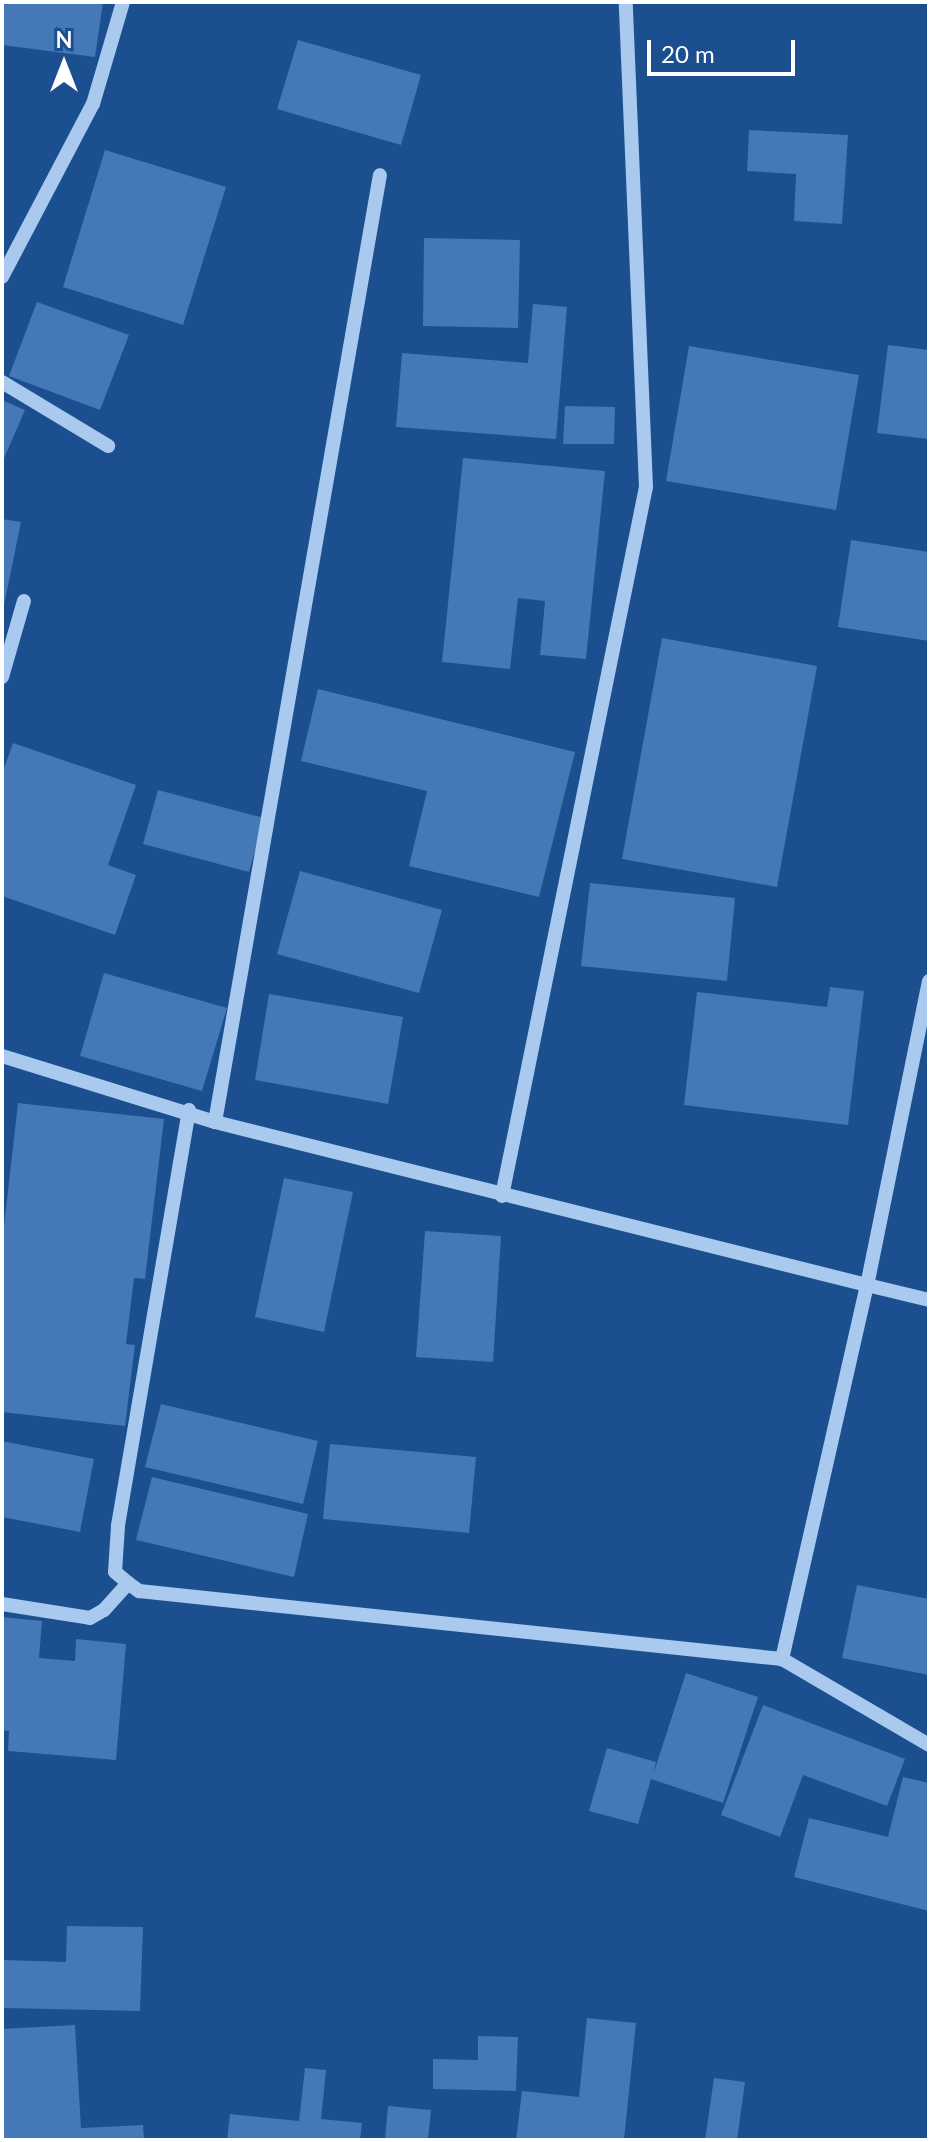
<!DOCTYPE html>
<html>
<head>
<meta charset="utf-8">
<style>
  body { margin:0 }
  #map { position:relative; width:931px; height:2142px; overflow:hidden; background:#1b4f8f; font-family:Lato,sans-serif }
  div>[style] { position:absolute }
  .building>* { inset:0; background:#4478b7 }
  .minor>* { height:14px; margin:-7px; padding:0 7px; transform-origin:7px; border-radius:7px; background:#a9c9ee }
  span { translate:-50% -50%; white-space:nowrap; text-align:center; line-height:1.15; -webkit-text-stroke:6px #1b4f8f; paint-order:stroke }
  .frame { position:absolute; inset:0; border:4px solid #fff; pointer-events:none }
  .north { position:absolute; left:24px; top:24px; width:80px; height:80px; -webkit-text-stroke:6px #1b4f8f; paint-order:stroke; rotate:0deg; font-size:22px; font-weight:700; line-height:32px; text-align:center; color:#fff }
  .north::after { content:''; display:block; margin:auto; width:28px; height:36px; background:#fff; clip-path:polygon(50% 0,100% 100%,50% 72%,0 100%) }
  .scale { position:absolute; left:647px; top:40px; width:148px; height:36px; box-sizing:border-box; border:4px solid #fff; border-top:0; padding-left:10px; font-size:24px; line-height:28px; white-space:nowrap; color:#fff; -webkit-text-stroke:6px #1b4f8f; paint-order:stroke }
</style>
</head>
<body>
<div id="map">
  <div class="building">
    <div style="clip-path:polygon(2px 2px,103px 2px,95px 57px,2px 45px)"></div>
    <div style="clip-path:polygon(298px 40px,421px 75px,401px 145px,277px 109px)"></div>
    <div style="clip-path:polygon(749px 130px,848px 135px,842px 224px,794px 221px,796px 174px,747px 171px)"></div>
    <div style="clip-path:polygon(105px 150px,226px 187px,183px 325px,63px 287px)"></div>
    <div style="clip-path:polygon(424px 238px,520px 240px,518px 328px,423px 326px)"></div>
    <div style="clip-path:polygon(37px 302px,129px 335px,100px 410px,9px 376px)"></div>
    <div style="clip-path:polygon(533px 304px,567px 307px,556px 439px,396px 427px,402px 353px,528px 363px)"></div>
    <div style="clip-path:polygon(888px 345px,929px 350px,929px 439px,877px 433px)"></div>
    <div style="clip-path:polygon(689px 346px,859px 375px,836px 510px,666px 481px)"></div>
    <div style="clip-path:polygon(2px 400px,25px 410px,2px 463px)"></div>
    <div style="clip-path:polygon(565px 406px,615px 407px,614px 444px,563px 444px)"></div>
    <div style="clip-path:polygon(463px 458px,605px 471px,586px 659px,540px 655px,545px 601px,518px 598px,510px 669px,442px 662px)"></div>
    <div style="clip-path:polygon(2px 519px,21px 522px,3px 610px,2px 610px)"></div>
    <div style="clip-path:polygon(851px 540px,929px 552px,929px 641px,838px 627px)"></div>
    <div style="clip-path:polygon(662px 638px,817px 666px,777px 887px,622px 859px)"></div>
    <div style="clip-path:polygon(318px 689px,575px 752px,539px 897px,409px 866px,427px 791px,301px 761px)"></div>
    <div style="clip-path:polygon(13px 743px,136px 785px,108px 865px,136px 875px,115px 935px,2px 896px,2px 774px)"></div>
    <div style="clip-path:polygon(158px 790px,264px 818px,249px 872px,143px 844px)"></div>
    <div style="clip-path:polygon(300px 871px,442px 910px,419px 993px,277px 954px)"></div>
    <div style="clip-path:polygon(590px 883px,735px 898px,727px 981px,581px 966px)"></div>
    <div style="clip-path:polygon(104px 973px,227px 1008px,202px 1091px,80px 1056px)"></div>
    <div style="clip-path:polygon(830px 987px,864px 991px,848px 1125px,684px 1105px,697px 992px,827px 1007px)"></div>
    <div style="clip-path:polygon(269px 994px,403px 1017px,388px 1104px,255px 1080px)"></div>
    <div style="clip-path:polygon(18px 1103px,164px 1119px,145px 1279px,134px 1278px,126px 1344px,135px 1345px,125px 1426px,2px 1412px,2px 1243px)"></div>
    <div style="clip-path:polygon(284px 1178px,353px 1192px,324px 1332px,255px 1317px)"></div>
    <div style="clip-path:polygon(425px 1231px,501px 1236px,493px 1362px,416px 1357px)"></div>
    <div style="clip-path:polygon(161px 1404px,318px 1441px,303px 1504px,145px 1467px)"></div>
    <div style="clip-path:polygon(2px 1441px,94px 1459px,80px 1532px,2px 1517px)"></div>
    <div style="clip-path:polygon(330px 1444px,476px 1457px,469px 1533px,323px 1519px)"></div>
    <div style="clip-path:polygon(152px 1477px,308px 1514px,294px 1577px,136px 1540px)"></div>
    <div style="clip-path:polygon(857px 1585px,929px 1599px,929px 1675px,842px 1658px)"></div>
    <div style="clip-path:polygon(2px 1617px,42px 1621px,39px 1658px,75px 1661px,76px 1639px,126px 1644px,116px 1760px,8px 1751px,9px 1731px,2px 1730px)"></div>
    <div style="clip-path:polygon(686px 1673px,758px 1697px,723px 1803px,651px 1779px,638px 1824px,589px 1811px,607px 1748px,656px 1762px,653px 1775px)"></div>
    <div style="clip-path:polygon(763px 1705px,905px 1759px,887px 1806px,803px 1775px,780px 1837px,721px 1815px)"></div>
    <div style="clip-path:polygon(903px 1777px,929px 1783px,929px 1911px,794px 1877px,809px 1818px,888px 1837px)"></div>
    <div style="clip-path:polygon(67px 1926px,143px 1927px,140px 2011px,3px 2008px,4px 1960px,66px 1962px)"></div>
    <div style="clip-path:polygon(587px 2018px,636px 2023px,624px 2140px,516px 2140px,522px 2091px,579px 2097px)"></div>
    <div style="clip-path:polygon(75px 2025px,81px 2128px,143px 2125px,144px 2140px,2px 2140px,2px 2029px)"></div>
    <div style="clip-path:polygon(478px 2036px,518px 2037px,516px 2091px,433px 2089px,433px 2059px,478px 2060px)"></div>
    <div style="clip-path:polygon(305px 2068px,326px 2070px,321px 2119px,362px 2123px,360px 2140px,227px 2140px,230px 2114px,299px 2121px)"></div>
    <div style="clip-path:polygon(714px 2078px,745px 2082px,737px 2140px,705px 2140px)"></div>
    <div style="clip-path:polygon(388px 2106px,431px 2110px,428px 2140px,385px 2140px)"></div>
  </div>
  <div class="minor">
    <div style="left:2px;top:277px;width:195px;rotate:-62.3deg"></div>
    <div style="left:93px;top:104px;width:106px;rotate:-73.6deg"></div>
    <div style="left:2px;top:382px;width:124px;rotate:31.1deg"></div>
    <div style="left:2px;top:677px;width:79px;rotate:-73.9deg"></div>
    <div style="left:929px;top:981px;width:310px;rotate:101.5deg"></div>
    <div style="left:867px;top:1285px;width:64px;rotate:13.6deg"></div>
    <div style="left:2px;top:1056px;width:223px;rotate:17.2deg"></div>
    <div style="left:215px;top:1122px;width:672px;rotate:14.04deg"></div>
    <div style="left:867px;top:1285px;width:384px;rotate:102.8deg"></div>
    <div style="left:189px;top:1110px;width:422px;rotate:99.7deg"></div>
    <div style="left:118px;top:1526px;width:46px;rotate:93.7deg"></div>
    <div style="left:115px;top:1572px;width:17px;rotate:40deg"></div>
    <div style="left:128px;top:1583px;width:14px;rotate:36deg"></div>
    <div style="left:139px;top:1591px;width:647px;rotate:6.04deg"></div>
    <div style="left:782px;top:1659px;width:170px;rotate:30.3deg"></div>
    <div style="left:215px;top:1122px;width:961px;rotate:-80.12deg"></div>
    <div style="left:502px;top:1196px;width:723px;rotate:-78.52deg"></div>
    <div style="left:646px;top:487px;width:485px;rotate:-92.4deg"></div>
    <div style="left:2px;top:1604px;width:89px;rotate:9deg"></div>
    <div style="left:90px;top:1618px;width:16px;rotate:-30deg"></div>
    <div style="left:104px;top:1610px;width:36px;rotate:-48deg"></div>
  </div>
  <div class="frame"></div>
  <div class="north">N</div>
  <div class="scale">20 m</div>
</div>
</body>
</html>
